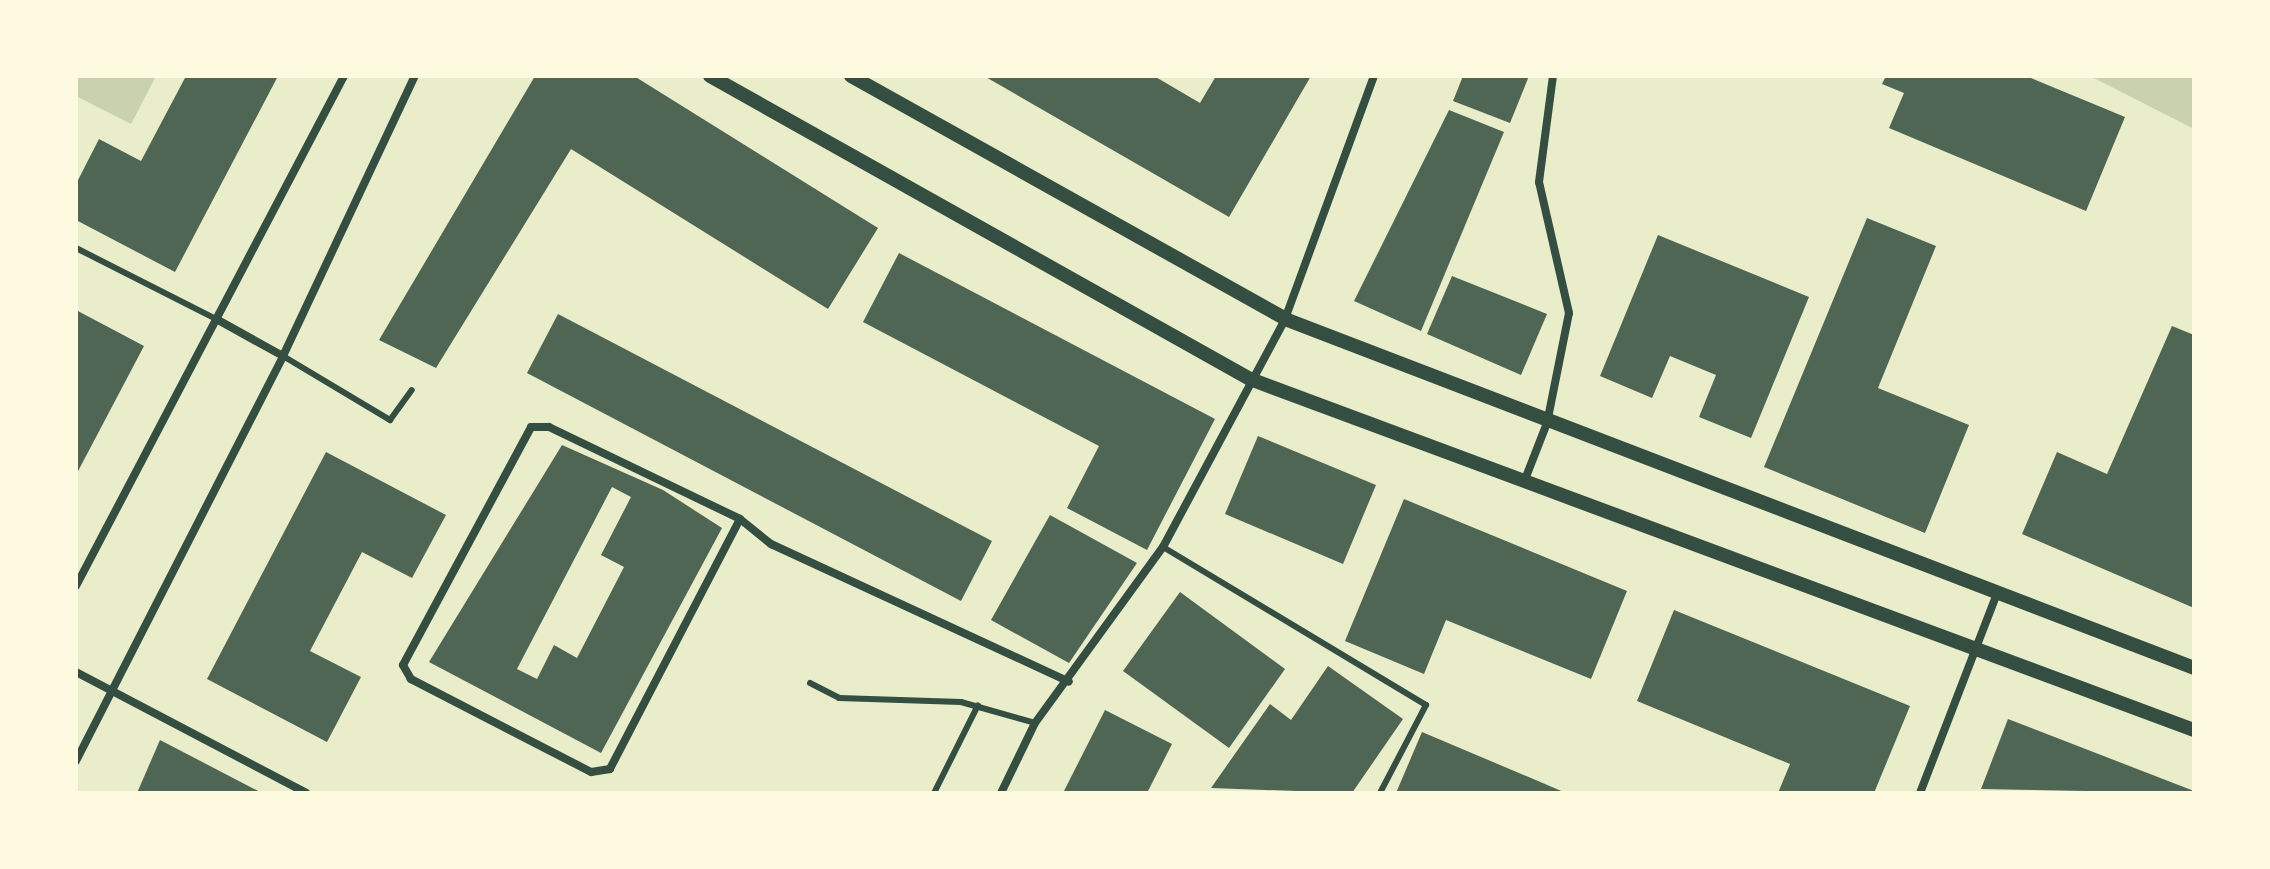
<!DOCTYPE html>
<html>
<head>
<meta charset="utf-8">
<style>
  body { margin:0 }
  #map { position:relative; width:2270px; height:869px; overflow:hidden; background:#e9edc9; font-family:Karla,sans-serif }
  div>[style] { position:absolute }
  .green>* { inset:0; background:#cad2ad }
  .building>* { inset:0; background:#4f6655 }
  .service>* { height:6px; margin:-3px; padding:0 3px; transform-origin:3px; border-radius:3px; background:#344e41 }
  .minor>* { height:8px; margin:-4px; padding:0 4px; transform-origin:4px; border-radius:4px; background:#344e41 }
  .tertiary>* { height:14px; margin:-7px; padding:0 7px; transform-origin:7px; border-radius:7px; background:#344e41 }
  span { translate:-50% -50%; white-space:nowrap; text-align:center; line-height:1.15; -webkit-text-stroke:7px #fefae0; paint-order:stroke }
  .frame { position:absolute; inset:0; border:78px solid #fefae0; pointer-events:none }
</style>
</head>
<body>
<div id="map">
  <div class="green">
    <div style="clip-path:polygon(76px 76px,156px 76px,131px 124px,76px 96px)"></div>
    <div style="clip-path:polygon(2090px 76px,2194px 76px,2194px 129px)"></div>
  </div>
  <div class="building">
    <div style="clip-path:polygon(186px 76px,278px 76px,175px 272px,76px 220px,76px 184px,99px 139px,141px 161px)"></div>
    <div style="clip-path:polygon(535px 76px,634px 76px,878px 228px,828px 309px,571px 149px,436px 368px,379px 340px)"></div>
    <div style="clip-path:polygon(984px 76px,1154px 76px,1200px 103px,1216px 76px,1311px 76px,1229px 217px)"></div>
    <div style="clip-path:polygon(1463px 76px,1529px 76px,1510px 123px,1453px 101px)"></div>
    <div style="clip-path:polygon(1886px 76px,2026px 76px,2125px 117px,2086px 211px,1889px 128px,1904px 93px,1882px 84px)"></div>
    <div style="clip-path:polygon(1449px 110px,1504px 132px,1421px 331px,1354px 301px)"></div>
    <div style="clip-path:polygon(1867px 218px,1936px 246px,1878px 388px,1969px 425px,1925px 533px,1764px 467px)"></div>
    <div style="clip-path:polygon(1658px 235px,1809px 297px,1751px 438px,1699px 417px,1716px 375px,1670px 356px,1652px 398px,1600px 376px)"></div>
    <div style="clip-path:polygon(899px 253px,1215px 419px,1147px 550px,1067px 508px,1099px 446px,863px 322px)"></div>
    <div style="clip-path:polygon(1452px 276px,1547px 314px,1521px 375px,1427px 334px)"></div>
    <div style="clip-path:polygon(76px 310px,144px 346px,76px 475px)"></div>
    <div style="clip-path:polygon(558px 314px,992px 541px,961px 601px,527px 373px)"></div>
    <div style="clip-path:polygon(2172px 326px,2194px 335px,2194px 608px,2022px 534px,2057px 452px,2107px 474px)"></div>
    <div style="clip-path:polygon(1258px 436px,1376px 485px,1343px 564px,1225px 514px)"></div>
    <div style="clip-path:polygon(evenodd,562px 445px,663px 490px,722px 528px,601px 753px,429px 662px,562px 445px,612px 487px,631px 497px,601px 555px,624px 567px,577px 658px,554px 645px,537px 679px,517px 669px,612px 487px)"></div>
    <div style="clip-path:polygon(326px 452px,446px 515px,412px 578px,362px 552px,310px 651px,361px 677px,327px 742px,207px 679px)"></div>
    <div style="clip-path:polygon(1404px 499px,1627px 591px,1591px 679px,1446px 620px,1424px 674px,1345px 641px)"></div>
    <div style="clip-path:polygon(1050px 515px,1137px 563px,1069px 663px,991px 620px)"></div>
    <div style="clip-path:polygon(1180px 592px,1285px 669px,1229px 748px,1123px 671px)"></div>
    <div style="clip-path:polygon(1674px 610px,1910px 706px,1874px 793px,1778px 793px,1790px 764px,1637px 701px)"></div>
    <div style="clip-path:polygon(1328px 666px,1403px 719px,1352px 793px,1211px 788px,1270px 704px,1291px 720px)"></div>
    <div style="clip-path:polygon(1105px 710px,1172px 744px,1147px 793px,1063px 793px)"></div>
    <div style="clip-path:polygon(2008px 719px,2194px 791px,2194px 793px,1981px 789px)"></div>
    <div style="clip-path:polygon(1422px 732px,1545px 784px,1566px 793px,1396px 793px)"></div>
    <div style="clip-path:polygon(160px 740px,262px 793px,137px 793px)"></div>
  </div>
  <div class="service">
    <div style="left:76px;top:248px;width:159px;rotate:26.9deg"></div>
    <div style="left:283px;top:356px;width:125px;rotate:30.9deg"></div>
    <div style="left:390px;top:420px;width:37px;rotate:-54deg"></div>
    <div style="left:1163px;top:547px;width:307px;rotate:31deg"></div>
    <div style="left:1426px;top:705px;width:99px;rotate:117.6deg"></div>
    <div style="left:810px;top:683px;width:33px;rotate:27deg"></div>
    <div style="left:839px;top:698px;width:122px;rotate:1.9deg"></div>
    <div style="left:961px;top:702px;width:77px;rotate:15.8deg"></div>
    <div style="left:934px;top:793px;width:98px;rotate:-63.4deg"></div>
  </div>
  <div class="minor">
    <div style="left:218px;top:320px;width:74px;rotate:29deg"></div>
    <div style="left:1524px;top:482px;width:63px;rotate:-68.7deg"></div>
    <div style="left:1547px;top:423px;width:112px;rotate:-78.7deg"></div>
    <div style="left:1569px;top:313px;width:134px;rotate:-102.9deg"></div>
    <div style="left:1539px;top:182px;width:107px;rotate:-82.5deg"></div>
    <div style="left:740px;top:519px;width:282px;rotate:117.5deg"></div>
    <div style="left:610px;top:769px;width:19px;rotate:171deg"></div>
    <div style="left:591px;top:772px;width:203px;rotate:-152.7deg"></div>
    <div style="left:411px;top:679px;width:16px;rotate:-120deg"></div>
    <div style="left:403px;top:665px;width:270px;rotate:-61.7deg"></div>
    <div style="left:531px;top:427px;width:18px"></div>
    <div style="left:549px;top:427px;width:212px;rotate:25.7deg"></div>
    <div style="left:740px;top:519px;width:40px;rotate:39deg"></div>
    <div style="left:771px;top:544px;width:328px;rotate:24.8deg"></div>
    <div style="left:76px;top:586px;width:576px;rotate:-62.28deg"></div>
    <div style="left:76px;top:672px;width:260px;rotate:27.7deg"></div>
    <div style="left:76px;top:761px;width:455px;rotate:-62.9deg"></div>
    <div style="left:283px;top:356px;width:310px;rotate:-64.8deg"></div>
    <div style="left:1001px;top:793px;width:78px;rotate:-64.1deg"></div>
    <div style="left:1035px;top:723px;width:218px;rotate:-54deg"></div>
    <div style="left:1163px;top:547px;width:259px;rotate:-61.8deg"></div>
    <div style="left:1285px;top:319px;width:259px;rotate:-69.9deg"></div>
    <div style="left:1920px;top:793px;width:214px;rotate:-68.9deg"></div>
  </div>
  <div class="tertiary">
    <div style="left:710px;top:76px;width:619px;rotate:29.3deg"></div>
    <div style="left:1250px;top:379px;width:1007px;rotate:20.4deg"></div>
    <div style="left:851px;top:76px;width:497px;rotate:29.2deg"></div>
    <div style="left:1285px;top:319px;width:974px;rotate:21deg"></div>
  </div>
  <div class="frame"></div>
</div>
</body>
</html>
